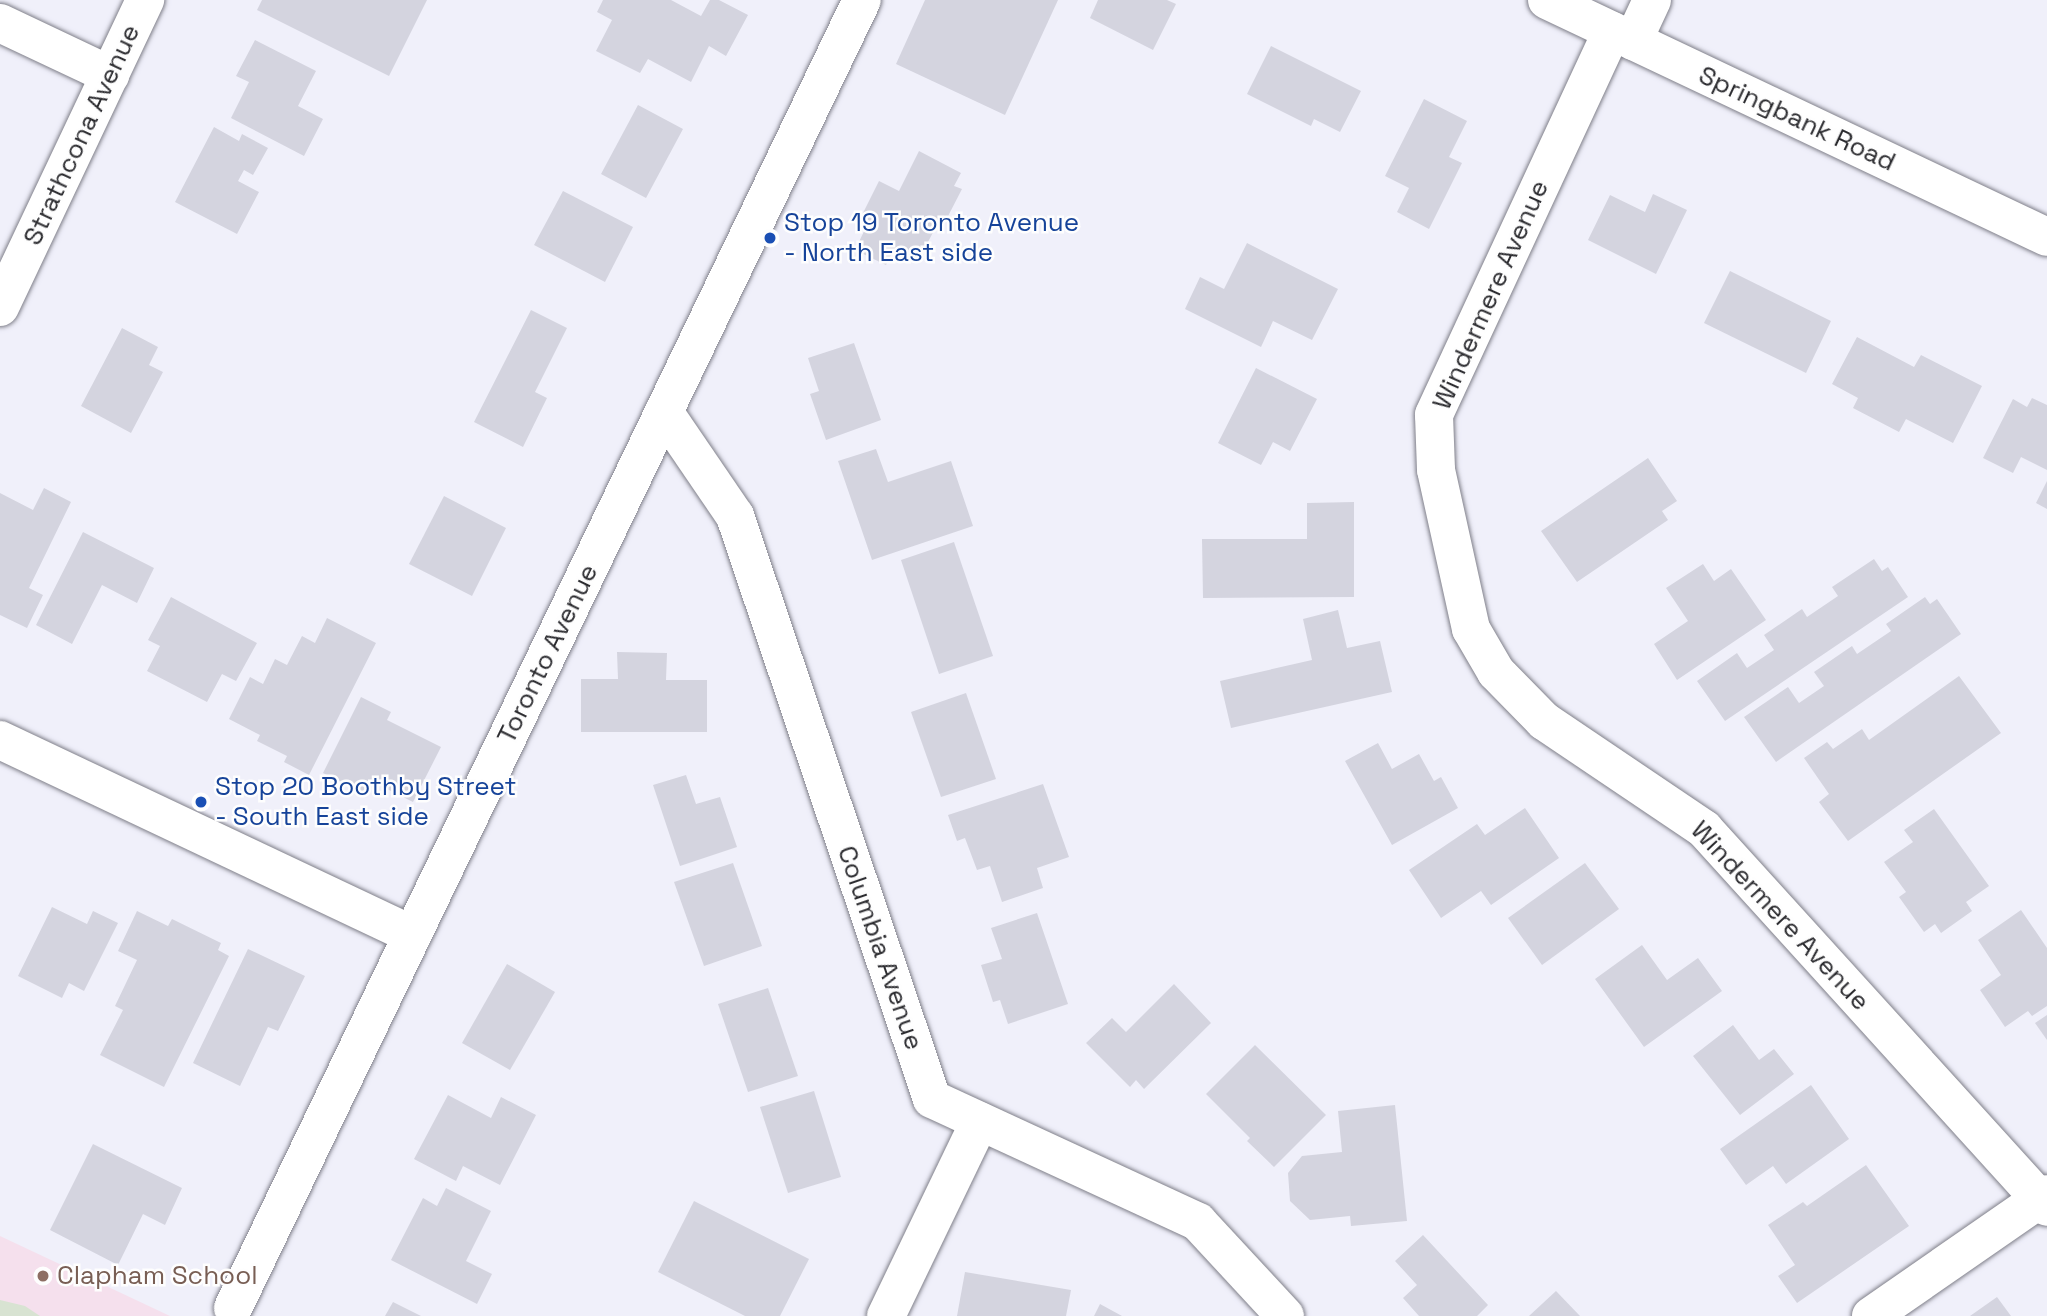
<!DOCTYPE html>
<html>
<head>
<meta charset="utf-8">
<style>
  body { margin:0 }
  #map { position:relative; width:2047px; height:1316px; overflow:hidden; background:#f0f0fa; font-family:"Space Grotesk",sans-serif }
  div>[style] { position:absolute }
  .education>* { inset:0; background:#f5e0ed }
  .green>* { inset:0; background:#d8e3d2 }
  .building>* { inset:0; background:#d4d4df }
  .roads { filter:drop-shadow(0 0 2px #7f7f89) drop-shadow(0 0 2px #7f7f89) }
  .minor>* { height:38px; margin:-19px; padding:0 19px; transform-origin:19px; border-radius:19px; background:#fff }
  .secondary>* { height:38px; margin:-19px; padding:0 19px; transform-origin:19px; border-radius:19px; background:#fff }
  .dots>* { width:19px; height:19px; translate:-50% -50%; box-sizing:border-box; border:4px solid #fefefe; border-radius:50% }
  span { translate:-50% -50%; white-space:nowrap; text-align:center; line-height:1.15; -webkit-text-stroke:5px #fefefe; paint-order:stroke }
  .street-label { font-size:26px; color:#2b2b2f }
  .transit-label { font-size:26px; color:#164399 }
  .left { translate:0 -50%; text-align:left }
  .education-label { font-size:26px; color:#785e54 }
</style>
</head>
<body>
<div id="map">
  <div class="education">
    <div style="clip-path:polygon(0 1236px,170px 1316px,0 1316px)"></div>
  </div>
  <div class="green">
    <div style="clip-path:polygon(0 1300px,25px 1306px,40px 1316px,0 1316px)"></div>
  </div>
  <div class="building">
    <div style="clip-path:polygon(262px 0,427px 0,389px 76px,257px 10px)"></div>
    <div style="clip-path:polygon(603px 0,671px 0,701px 16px,710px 0,719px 0,748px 15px,726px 56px,709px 46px,691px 82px,648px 59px,640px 73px,596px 51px,612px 20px,597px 12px)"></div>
    <div style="clip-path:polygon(925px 0,1058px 0,1005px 115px,896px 64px)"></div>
    <div style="clip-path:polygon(1098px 0,1167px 0,1176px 4px,1153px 50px,1090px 18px)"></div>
    <div style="clip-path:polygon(255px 40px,316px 71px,298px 106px,323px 119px,304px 156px,231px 118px,249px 82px,236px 76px)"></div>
    <div style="clip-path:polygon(1271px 46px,1361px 91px,1340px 132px,1314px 119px,1311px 126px,1247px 94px)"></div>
    <div style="clip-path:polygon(1424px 99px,1467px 121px,1449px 157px,1462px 163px,1429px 229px,1397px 212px,1409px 188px,1385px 176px)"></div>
    <div style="clip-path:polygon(638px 105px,683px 129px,646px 198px,601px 174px)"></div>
    <div style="clip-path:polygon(214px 127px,239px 141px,242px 134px,268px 148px,253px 175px,244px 170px,238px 181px,259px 192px,237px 234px,175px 202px)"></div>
    <div style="clip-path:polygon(919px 151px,961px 173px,954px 186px,962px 189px,945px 222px,940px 219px,917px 263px,893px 251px,886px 265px,855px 250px,869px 221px,861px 217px,879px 181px,899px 191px)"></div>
    <div style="clip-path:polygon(563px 191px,633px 227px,605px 282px,534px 245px)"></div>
    <div style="clip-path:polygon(1653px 194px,1687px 210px,1656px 274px,1588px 240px,1610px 195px,1645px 212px)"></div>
    <div style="clip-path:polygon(1247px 243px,1338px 289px,1312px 340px,1273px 321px,1261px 347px,1185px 309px,1200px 277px,1224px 289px)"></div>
    <div style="clip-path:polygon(1730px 271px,1831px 321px,1806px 373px,1704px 323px)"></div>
    <div style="clip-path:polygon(531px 310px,567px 328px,535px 392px,547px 398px,523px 447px,474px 422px)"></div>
    <div style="clip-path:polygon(122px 328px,158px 347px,149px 365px,163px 372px,131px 433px,81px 406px)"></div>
    <div style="clip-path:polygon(1857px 337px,1914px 367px,1921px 355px,1982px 386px,1953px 443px,1906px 419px,1899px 432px,1853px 408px,1858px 398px,1832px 384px)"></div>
    <div style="clip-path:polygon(854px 343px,881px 420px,826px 440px,810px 394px,819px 391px,808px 358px)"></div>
    <div style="clip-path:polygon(1256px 368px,1317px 399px,1290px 451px,1273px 442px,1261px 465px,1218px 443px)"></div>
    <div style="clip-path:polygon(2032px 398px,2047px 405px,2047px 470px,2021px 457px,2013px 473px,1983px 458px,2013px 399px,2027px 407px)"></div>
    <div style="clip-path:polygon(876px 449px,888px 482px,951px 461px,973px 526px,872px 560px,838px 461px)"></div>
    <div style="clip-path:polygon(1648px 458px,1677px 501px,1662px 511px,1668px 520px,1577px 582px,1541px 531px)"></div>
    <div style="clip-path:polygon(2047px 481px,2047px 509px,2036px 503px)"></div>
    <div style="clip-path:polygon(44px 488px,71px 502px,29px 588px,43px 595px,27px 628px,0 615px,0 493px,33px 510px)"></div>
    <div style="clip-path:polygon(444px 496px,506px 528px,472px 596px,409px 564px)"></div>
    <div style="clip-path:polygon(1354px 502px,1354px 597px,1203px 598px,1202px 539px,1307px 539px,1307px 503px)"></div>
    <div style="clip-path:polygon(83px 532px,154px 568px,137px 603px,102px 585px,72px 644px,36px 625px)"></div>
    <div style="clip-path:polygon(954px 542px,993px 656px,939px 674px,901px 560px)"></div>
    <div style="clip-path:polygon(1874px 559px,1882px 571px,1888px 567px,1908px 597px,1725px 721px,1697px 681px,1737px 653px,1747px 668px,1774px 650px,1764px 635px,1802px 609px,1807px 617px,1838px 596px,1832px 587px)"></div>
    <div style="clip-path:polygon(1703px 564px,1714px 581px,1731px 569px,1766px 620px,1677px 680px,1654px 644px,1688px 621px,1666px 588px)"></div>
    <div style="clip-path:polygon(171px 597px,257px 643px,236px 681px,222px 674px,207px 702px,147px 671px,160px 646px,148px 640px)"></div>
    <div style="clip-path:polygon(1925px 597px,1930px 604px,1937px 599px,1961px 634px,1776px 762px,1744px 717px,1788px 687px,1799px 703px,1824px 686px,1814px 672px,1852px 646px,1857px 654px,1891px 631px,1886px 624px)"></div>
    <div style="clip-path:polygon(1338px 610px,1347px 648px,1380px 641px,1392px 692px,1231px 728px,1220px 681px,1312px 660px,1303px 619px)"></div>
    <div style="clip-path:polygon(327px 618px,376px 643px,309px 775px,284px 762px,287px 756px,257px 741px,260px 735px,229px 719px,250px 677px,263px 684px,275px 659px,287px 665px,302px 636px,315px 643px)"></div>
    <div style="clip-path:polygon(617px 652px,667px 653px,666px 680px,707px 680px,707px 732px,581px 732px,581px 679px,618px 679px)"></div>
    <div style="clip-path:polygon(1959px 676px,2001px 733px,1848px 841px,1819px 802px,1829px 794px,1804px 758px,1827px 742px,1833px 749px,1862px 729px,1869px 740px)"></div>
    <div style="clip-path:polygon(966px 693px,996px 779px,941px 797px,911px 712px)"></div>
    <div style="clip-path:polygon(361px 697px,391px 712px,387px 720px,441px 747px,413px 802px,371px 781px,365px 794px,323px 773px)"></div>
    <div style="clip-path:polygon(1378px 743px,1392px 769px,1419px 754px,1434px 781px,1441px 777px,1458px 808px,1392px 845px,1345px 761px)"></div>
    <div style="clip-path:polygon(686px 775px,696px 804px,720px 797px,737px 847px,680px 866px,653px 785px)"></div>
    <div style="clip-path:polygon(1043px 784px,1069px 857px,1037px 868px,1043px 888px,1002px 902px,990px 866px,977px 870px,965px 838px,957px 841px,948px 815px)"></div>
    <div style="clip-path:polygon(1525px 808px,1559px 858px,1491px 905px,1481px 891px,1441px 918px,1409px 870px,1477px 824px,1485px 835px)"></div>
    <div style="clip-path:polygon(1934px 809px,1989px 886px,1966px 902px,1972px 911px,1941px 933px,1935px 924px,1924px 932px,1899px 897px,1906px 892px,1884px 862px,1913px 842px,1904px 830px)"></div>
    <div style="clip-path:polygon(733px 863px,762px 946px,704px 966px,674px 882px)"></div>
    <div style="clip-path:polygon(1585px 863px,1619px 909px,1542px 965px,1508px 918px)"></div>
    <div style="clip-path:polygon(52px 907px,87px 924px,93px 911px,118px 923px,84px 991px,69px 983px,62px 998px,18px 976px)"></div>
    <div style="clip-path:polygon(2021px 910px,2047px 948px,2047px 1006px,2032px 1016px,2028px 1011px,2005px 1027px,1980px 990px,2001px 975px,1978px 940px)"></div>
    <div style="clip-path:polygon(137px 911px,168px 926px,172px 919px,221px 943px,218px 950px,229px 956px,164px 1087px,100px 1055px,123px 1010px,115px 1006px,137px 960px,118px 951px)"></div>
    <div style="clip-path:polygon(1037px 913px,1068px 1004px,1008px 1024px,1000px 1000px,993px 1002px,981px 965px,1002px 959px,991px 928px)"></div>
    <div style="clip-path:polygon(1642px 945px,1667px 980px,1698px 958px,1722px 991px,1644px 1047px,1595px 979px)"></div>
    <div style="clip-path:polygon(248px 949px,305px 976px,278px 1031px,268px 1027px,240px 1086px,193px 1063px)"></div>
    <div style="clip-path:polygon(507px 964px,555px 992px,510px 1070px,462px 1043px)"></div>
    <div style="clip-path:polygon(1174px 984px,1211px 1023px,1144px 1089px,1136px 1080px,1130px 1087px,1086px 1043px,1112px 1018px,1126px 1032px)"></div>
    <div style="clip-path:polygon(768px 988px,798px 1076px,748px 1092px,718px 1004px)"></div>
    <div style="clip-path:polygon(2047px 1015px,2047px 1040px,2035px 1023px)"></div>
    <div style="clip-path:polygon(1733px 1025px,1759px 1060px,1774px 1049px,1794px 1074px,1740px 1115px,1693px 1056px)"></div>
    <div style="clip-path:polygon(1255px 1045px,1326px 1115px,1274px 1167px,1247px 1141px,1250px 1138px,1206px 1094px)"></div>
    <div style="clip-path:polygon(1811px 1085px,1849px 1139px,1786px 1184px,1773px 1166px,1746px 1185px,1720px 1149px)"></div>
    <div style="clip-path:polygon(814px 1091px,841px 1177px,788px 1193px,760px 1107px)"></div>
    <div style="clip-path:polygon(448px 1095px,491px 1118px,501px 1097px,536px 1115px,500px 1185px,463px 1166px,456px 1181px,414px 1159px)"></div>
    <div style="clip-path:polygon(1395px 1105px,1407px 1221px,1351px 1226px,1350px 1216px,1310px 1220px,1290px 1201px,1288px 1173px,1302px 1156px,1342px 1152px,1338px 1111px)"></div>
    <div style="clip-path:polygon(93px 1144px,182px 1188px,165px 1225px,143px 1214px,118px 1265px,50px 1230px)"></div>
    <div style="clip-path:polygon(1866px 1165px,1909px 1226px,1797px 1303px,1778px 1276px,1795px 1265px,1768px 1225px,1803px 1202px,1807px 1206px)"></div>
    <div style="clip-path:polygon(446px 1188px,491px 1211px,466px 1261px,492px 1274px,477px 1304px,391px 1260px,423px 1198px,437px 1206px)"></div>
    <div style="clip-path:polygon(694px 1201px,809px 1259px,780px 1316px,745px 1316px,658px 1272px)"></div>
    <div style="clip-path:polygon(1423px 1235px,1488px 1305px,1477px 1316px,1419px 1316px,1403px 1298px,1417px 1285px,1395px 1261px)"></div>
    <div style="clip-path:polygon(965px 1272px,1071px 1290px,1066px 1316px,957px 1316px)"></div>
    <div style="clip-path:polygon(1556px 1291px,1580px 1316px,1529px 1316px)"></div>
    <div style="clip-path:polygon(1997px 1297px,2011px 1316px,1970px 1316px)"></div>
    <div style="clip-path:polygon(393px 1302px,421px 1316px,385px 1316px)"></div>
    <div style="clip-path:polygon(1100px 1304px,1122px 1316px,1094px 1316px)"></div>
  </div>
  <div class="roads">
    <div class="minor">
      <div style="left:0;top:23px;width:122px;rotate:25.3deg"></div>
      <div style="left:1612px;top:31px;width:423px;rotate:114.9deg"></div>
      <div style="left:1434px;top:415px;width:55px;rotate:87.9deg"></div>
      <div style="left:1436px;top:470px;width:163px;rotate:77.6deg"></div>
      <div style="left:1471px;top:629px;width:50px;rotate:59.8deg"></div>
      <div style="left:1496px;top:672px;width:69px;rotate:45.6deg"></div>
      <div style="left:1544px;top:721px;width:193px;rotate:34deg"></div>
      <div style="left:1704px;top:829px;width:510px;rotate:47.78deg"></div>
      <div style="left:1633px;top:41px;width:45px;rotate:-65.1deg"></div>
      <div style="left:0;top:307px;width:340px;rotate:-64.7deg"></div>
      <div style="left:664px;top:412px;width:126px;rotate:55.7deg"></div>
      <div style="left:735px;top:516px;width:615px;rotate:71.33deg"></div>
      <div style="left:932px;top:1099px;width:293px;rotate:24.8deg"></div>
      <div style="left:1198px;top:1222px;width:128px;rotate:47.2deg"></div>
      <div style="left:0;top:740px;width:456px;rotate:25.3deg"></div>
      <div style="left:233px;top:1308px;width:1451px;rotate:-64.32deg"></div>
      <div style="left:886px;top:1316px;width:216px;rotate:-64.3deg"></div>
      <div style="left:1871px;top:1316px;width:214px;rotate:-34.7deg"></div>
    </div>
    <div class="secondary">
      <div style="left:1547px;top:0;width:553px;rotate:25.36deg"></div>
    </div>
  </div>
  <div class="dots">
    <div style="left:770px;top:238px;background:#1a4fb4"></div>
    <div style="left:201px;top:802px;background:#1a4fb4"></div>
    <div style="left:43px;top:1276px;background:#8d6e63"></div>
  </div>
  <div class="street-label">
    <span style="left:1797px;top:119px;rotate:25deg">Springbank Road</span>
    <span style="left:82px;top:135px;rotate:-65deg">Strathcona Avenue</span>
    <span style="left:1491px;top:295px;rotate:-66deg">Windermere Avenue</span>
    <span style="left:548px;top:654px;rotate:-64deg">Toronto Avenue</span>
    <span style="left:1780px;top:916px;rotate:47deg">Windermere Avenue</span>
    <span style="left:880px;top:948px;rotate:71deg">Columbia Avenue</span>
  </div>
  <div class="transit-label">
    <span class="left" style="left:784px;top:238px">Stop 19 Toronto Avenue<br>- North East side</span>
    <span class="left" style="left:215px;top:802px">Stop 20 Boothby Street<br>- South East side</span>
  </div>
  <div class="education-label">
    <span class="left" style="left:57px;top:1276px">Clapham School</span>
  </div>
</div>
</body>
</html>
